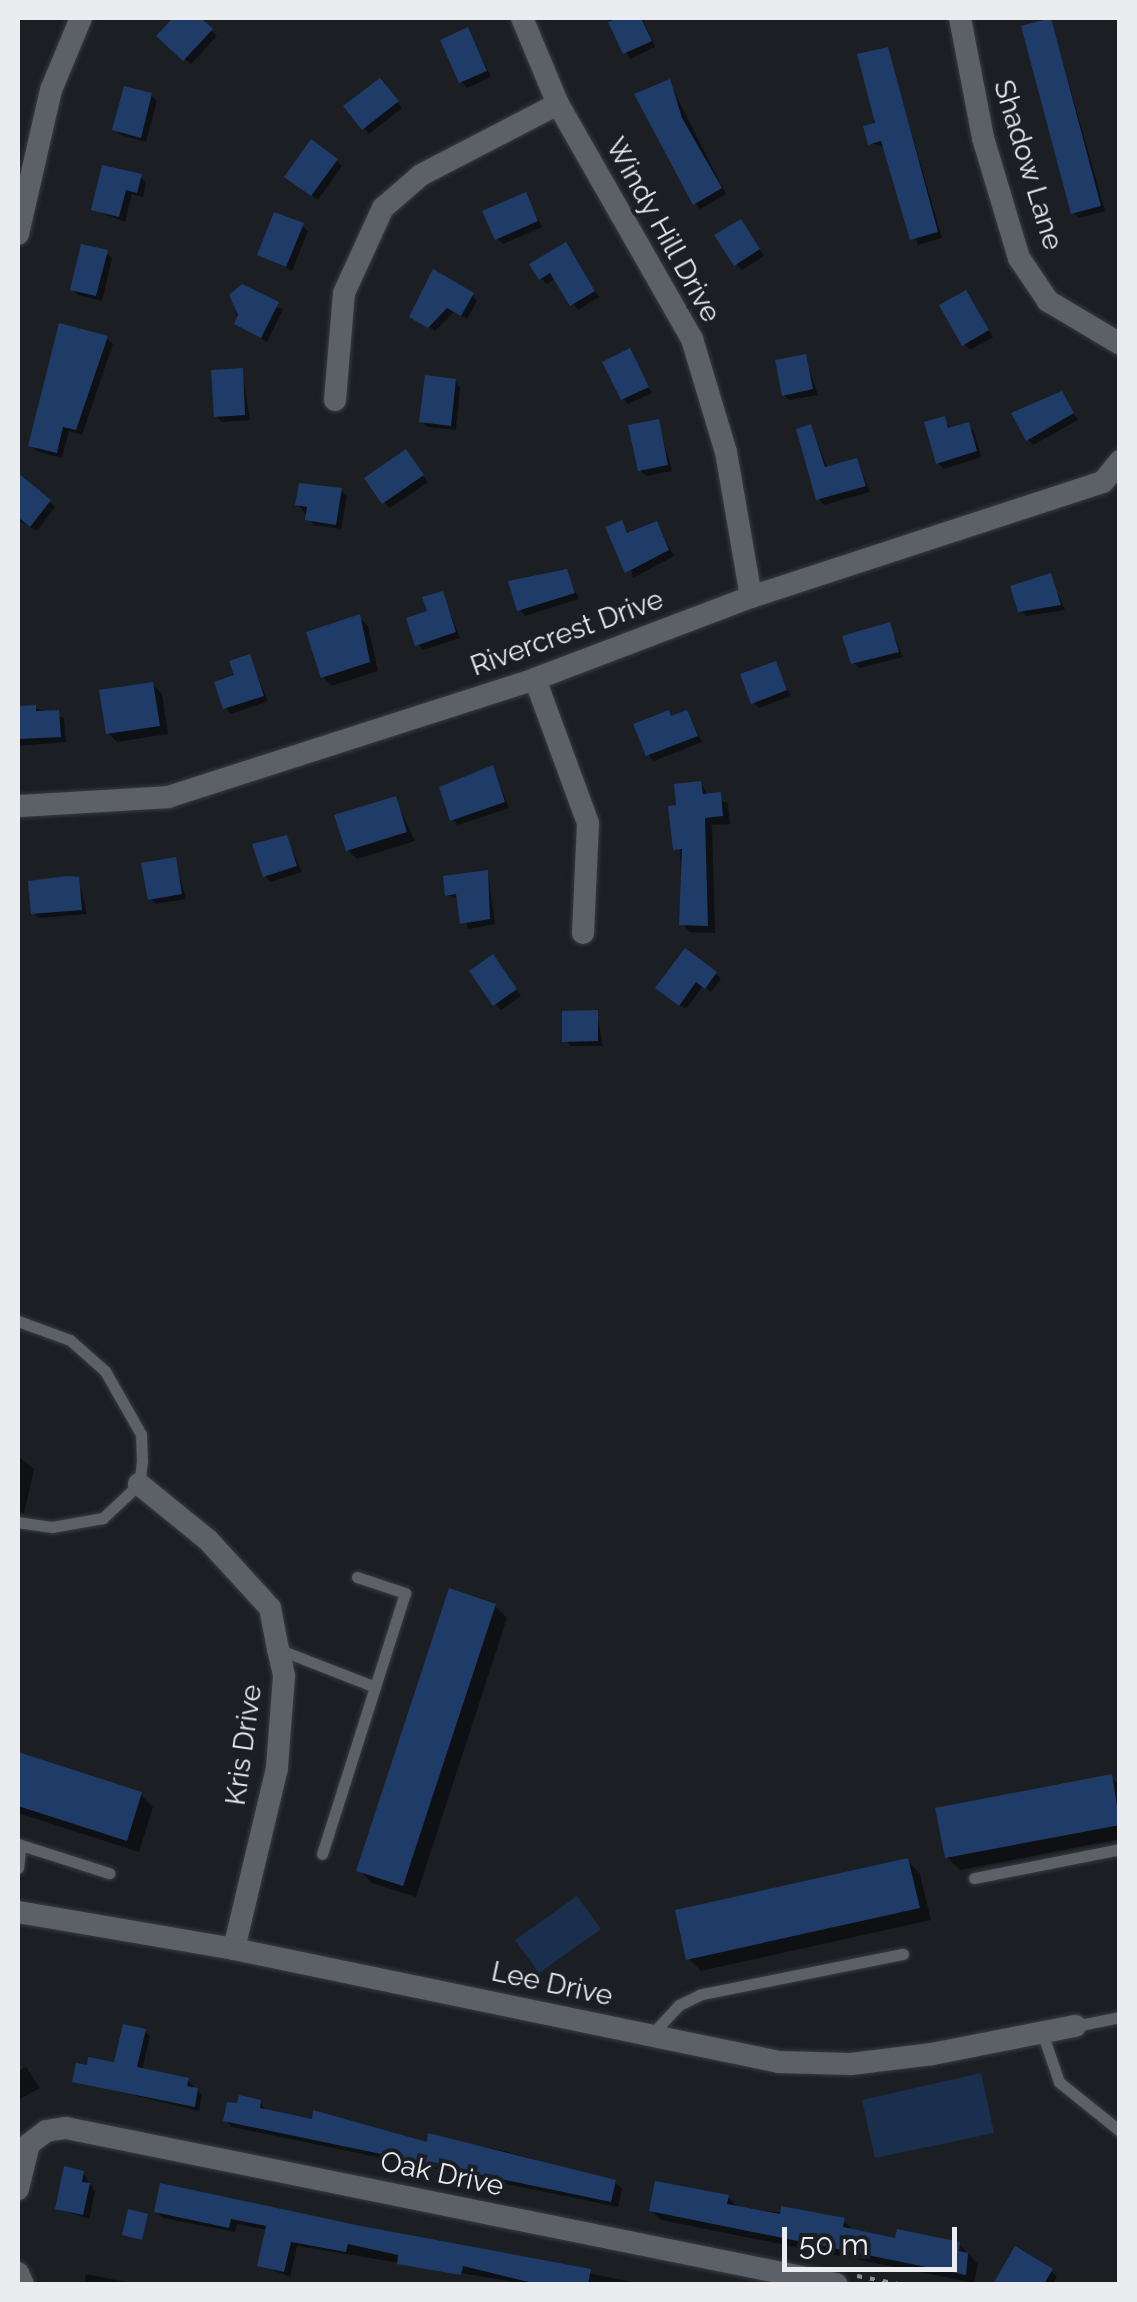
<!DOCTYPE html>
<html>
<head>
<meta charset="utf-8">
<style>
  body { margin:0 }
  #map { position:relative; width:1137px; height:2302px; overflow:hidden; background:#1b1f24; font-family:Raleway,sans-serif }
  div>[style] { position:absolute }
  .green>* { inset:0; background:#1a2e4e }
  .shadow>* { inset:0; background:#0007 }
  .building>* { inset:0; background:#1f3b68 }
  .path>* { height:4px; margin-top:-2px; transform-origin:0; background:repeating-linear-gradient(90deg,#8c8e93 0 5px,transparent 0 13px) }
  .roads { filter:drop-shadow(0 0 2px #383b3f) drop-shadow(0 0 2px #383b3f) }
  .lane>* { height:11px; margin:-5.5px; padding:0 5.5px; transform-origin:5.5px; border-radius:5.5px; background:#5c6067 }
  .street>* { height:22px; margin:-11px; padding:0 11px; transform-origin:11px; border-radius:11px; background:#5c6067 }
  span { translate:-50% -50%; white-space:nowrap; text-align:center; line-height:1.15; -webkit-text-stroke:8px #1b1f24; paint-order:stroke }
  .street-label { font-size:28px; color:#eaecf0 }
  .frame { position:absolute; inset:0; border:20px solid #eaecf0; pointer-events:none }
  .scale { position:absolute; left:782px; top:2227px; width:175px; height:45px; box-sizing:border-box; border:5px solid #eaecf0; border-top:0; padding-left:12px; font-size:30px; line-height:35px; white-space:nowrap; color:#eaecf0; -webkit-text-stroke:8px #1b1f24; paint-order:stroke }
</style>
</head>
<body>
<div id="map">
  <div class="green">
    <div style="clip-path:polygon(577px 1896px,601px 1929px,539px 1973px,515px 1940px)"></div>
    <div style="clip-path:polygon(981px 2073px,994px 2133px,875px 2158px,862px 2100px)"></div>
  </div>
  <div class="shadow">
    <div style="clip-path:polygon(176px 18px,198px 18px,217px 36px,191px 64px,159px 36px)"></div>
    <div style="clip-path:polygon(608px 18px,642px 18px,655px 47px,630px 59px)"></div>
    <div style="clip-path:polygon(1051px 20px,1105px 211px,1079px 218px,1073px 212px)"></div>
    <div style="clip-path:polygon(468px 30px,491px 77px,467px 88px,461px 82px)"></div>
    <div style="clip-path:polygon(887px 49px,942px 238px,918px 245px,885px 147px,870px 143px)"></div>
    <div style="clip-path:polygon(669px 82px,726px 194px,700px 209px,695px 203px)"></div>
    <div style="clip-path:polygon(386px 87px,402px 108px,369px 134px,364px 128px)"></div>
    <div style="clip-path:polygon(151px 95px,157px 101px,146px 142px,121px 135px,115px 130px)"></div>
    <div style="clip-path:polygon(336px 160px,342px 166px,318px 200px,293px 182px)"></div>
    <div style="clip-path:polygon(140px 177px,146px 182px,143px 197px,132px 194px,125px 222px,94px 210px)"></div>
    <div style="clip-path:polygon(525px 195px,542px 227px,503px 244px,497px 238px)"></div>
    <div style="clip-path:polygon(302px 226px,308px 231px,292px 271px,260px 254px)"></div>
    <div style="clip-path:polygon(746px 228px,764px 256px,742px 270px,736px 264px)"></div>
    <div style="clip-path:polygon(571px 251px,599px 297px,578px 310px,556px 278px,547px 284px,541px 278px)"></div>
    <div style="clip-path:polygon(106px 253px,112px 258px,102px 301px,78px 295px,72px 289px)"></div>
    <div style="clip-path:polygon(966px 293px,993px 337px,970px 350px,964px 344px)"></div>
    <div style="clip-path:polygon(472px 295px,477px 301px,467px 319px,454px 312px,435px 331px,412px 317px)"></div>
    <div style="clip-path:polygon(232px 296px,283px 309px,267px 342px,239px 324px)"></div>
    <div style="clip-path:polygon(107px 338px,113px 344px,82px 435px,69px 431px,62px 458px,36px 451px,31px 445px)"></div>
    <div style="clip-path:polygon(629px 351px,652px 393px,628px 404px,623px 398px)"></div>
    <div style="clip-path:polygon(805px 357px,818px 395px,790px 400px,784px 395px)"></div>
    <div style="clip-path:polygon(242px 370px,250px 420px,222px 422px,216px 416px)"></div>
    <div style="clip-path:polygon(455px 381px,460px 387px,456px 430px,428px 427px,422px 422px)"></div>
    <div style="clip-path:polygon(1062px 394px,1078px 420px,1033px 445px,1028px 439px)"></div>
    <div style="clip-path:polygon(944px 419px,951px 430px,968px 425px,974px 431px,981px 457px,944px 469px,938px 463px)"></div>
    <div style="clip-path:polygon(658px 422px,672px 471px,646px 476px,640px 470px)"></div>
    <div style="clip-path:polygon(811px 427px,828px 469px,857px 460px,870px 492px,824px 505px,819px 499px)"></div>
    <div style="clip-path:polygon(411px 458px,428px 482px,390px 508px,384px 502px)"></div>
    <div style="clip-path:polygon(18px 477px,55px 507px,37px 531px,18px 520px)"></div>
    <div style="clip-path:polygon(341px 490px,347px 496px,341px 529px,314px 525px,298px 504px)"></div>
    <div style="clip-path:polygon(621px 523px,630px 535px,657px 524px,674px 556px,633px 578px)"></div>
    <div style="clip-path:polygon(566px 572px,579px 599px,525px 616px,520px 610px)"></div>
    <div style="clip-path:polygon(1050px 576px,1065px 610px,1026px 616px,1020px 610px)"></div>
    <div style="clip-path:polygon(442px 593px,460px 638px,423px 650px,418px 644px)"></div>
    <div style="clip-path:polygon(359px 617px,368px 626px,378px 671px,332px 686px,323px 677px)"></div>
    <div style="clip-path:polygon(890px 625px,903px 657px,859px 668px,853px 662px)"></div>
    <div style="clip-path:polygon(249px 657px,268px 701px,231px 714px,226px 708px)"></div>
    <div style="clip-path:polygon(775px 664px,791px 696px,759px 708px,753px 702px)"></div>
    <div style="clip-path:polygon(152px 684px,162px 694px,168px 734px,117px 742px,108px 733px)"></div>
    <div style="clip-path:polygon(35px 708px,64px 718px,66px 742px,18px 746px,18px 709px)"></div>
    <div style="clip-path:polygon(687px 713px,702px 742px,654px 761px,648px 755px)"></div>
    <div style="clip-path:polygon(493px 768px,509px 808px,458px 825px,452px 819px)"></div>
    <div style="clip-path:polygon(700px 783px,709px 796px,728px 803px,730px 824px,712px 825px,715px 933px,690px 932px,682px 924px,679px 807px)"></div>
    <div style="clip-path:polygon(395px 799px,415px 841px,357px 859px,348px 850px)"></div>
    <div style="clip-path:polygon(287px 838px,302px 872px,270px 882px,265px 876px)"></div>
    <div style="clip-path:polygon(175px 860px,186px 899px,156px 904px,150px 898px)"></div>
    <div style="clip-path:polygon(488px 873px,495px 924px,468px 929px,459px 900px,448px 895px)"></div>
    <div style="clip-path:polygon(78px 879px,87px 914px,39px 918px,33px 913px)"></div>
    <div style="clip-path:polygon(498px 963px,521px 996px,501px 1010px,495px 1004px)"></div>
    <div style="clip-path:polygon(716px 974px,721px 979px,711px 992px,703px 986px,686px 1009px,664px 993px)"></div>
    <div style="clip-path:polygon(597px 1013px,603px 1046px,571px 1046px,565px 1040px)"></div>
    <div style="clip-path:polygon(18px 1456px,34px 1469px,24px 1513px,18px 1512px)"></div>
    <div style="clip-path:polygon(495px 1606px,507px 1618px,416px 1897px,372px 1883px,359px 1870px)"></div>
    <div style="clip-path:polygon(18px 1754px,141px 1795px,153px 1807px,139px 1852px,18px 1813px)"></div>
    <div style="clip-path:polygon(1111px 1777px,1120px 1786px,1120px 1839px,960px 1870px,947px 1857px)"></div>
    <div style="clip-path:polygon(908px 1861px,920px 1874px,931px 1920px,701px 1971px,689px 1959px)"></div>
    <div style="clip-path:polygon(144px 2031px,150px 2036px,142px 2071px,188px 2080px,202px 2095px,199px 2111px,75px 2081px,116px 2065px)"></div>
    <div style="clip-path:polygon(26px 2067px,40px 2088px,18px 2100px,18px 2071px)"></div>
    <div style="clip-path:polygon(260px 2102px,267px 2112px,314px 2122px,315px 2113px,429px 2145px,430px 2136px,504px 2151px,615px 2182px,622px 2189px,618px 2207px,232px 2127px,225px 2120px)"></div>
    <div style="clip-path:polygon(83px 2173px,95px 2191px,89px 2219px,57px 2208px)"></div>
    <div style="clip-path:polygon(162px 2186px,642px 2284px,527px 2284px,297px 2246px,290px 2277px,260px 2265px,268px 2230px,237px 2224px,235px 2232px,163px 2218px,157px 2212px)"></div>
    <div style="clip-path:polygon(728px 2197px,737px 2207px,844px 2221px,853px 2230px,897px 2241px,959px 2244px,978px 2264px,974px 2283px,661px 2220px,651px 2210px)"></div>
    <div style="clip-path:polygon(1051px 2271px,1057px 2277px,1053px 2284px,998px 2281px)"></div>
    <div style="clip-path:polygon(86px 2274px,136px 2284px,84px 2284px)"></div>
  </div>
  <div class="building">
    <div style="clip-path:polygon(173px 18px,201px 18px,213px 29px,183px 61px,156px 36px)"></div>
    <div style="clip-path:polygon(617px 18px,641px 18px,652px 41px,623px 54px,608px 22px)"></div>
    <div style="clip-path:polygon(1051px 18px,1101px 206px,1071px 214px,1021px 26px)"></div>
    <div style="clip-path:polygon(468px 27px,487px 71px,459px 83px,440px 40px)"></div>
    <div style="clip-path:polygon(888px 47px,938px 232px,910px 240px,881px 141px,868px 145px,863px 126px,875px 123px,857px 54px)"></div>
    <div style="clip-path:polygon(380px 78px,399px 101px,362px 130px,343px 106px)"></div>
    <div style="clip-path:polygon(670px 79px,682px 118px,722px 188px,693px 205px,634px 94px)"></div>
    <div style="clip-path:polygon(124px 86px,152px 93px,141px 138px,112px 130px)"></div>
    <div style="clip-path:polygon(311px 139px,338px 159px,311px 196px,284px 177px)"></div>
    <div style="clip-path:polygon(102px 165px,142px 174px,137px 193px,126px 190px,119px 217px,91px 210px)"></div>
    <div style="clip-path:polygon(526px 192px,538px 221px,495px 240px,482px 211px)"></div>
    <div style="clip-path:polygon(274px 212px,304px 223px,286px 267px,257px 255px)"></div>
    <div style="clip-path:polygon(741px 219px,760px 249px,734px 266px,714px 235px)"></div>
    <div style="clip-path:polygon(566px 242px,595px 291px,570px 306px,550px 273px,539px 280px,529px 264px)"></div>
    <div style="clip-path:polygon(81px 244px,108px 250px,96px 296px,70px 290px)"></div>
    <div style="clip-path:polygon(433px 269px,474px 293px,461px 316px,447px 308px,428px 328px,409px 317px)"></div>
    <div style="clip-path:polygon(242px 284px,279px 302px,261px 338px,234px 324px,238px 315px,229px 295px)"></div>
    <div style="clip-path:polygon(966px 290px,989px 330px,962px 346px,939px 305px)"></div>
    <div style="clip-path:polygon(59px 323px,108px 336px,76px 430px,63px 427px,57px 453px,28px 446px)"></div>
    <div style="clip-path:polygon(630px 348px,649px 387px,621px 400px,602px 362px)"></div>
    <div style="clip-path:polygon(806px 354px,813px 389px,782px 396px,775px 360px)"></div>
    <div style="clip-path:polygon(243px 368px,245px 415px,214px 417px,211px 370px)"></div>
    <div style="clip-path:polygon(425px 375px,456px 379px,451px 426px,419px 422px)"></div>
    <div style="clip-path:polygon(1062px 391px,1074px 413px,1026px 441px,1011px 413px)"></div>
    <div style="clip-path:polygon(945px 416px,948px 428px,969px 422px,977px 451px,936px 464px,924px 422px)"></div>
    <div style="clip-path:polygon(659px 419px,668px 465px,638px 471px,628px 425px)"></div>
    <div style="clip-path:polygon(811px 424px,825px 467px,857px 458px,866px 486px,816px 500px,796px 429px)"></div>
    <div style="clip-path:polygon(406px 449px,424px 475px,382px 504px,364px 478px)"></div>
    <div style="clip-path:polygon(18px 473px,51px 500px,30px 527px,18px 517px)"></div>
    <div style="clip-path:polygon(299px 483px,342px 488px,336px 525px,305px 520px,307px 507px,295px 505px)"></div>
    <div style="clip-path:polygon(622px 520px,627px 533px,657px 521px,669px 550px,625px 573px,605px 527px)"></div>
    <div style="clip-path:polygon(567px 569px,575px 593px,517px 611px,508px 581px)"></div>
    <div style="clip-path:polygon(1051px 573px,1061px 605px,1018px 612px,1010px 586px)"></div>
    <div style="clip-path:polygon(443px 591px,456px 632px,415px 646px,406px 618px,427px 611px,422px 597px)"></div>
    <div style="clip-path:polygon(360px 614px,370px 662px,321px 678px,306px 632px)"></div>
    <div style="clip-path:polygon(890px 622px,899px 652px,851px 664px,842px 636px)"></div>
    <div style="clip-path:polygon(250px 654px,264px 696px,223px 709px,214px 682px,234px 675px,229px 661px)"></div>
    <div style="clip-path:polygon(776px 661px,787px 690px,751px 704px,740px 674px)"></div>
    <div style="clip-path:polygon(153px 682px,160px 726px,106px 734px,99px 690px)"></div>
    <div style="clip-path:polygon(36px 705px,36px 711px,59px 710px,61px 737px,18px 739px,18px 706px)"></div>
    <div style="clip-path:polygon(669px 710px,671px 716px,687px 710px,698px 736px,646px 756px,633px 724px)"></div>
    <div style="clip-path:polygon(493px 765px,505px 802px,450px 821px,439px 787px)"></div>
    <div style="clip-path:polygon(701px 781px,703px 794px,721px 792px,723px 816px,705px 818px,708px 926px,679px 925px,682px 849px,673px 850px,668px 806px,676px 805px,674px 784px)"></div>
    <div style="clip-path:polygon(396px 796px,407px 832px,346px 851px,334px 815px)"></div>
    <div style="clip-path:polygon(287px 835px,297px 866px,263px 877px,252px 844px)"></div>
    <div style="clip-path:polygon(176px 857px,182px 894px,148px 900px,141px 863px)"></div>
    <div style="clip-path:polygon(488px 870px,490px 919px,460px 924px,456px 894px,445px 896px,443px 876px)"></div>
    <div style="clip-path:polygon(67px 876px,79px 877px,82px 910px,31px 914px,28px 881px)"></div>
    <div style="clip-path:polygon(685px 948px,717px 972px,705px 989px,696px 982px,679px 1006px,655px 988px)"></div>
    <div style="clip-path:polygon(493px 954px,517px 989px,493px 1006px,469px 971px)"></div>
    <div style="clip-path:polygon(598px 1010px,598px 1041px,562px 1042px,562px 1011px)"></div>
    <div style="clip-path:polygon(449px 1588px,496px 1604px,403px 1886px,356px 1871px)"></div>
    <div style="clip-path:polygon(18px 1752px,142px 1792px,127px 1841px,18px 1806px)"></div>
    <div style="clip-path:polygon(1112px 1774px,1120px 1825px,945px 1858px,935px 1808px)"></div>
    <div style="clip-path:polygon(908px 1858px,920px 1908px,686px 1960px,675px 1910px)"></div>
    <div style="clip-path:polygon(123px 2024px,146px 2029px,137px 2067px,189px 2078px,187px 2086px,198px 2088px,195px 2107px,72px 2082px,76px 2063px,87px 2065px,88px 2057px,114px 2062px)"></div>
    <div style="clip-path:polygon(239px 2095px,261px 2100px,260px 2108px,270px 2110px,312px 2119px,313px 2110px,427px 2142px,428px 2133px,616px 2180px,611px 2202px,223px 2121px,227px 2102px,237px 2103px)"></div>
    <div style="clip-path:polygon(64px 2166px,84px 2171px,82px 2182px,90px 2183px,83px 2215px,55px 2209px)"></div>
    <div style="clip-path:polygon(655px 2181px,729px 2195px,727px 2204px,780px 2214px,781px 2206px,845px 2218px,843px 2227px,895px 2238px,897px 2229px,960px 2242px,959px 2251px,968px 2253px,966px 2275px,649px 2211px)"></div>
    <div style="clip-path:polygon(160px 2183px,361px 2226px,591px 2269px,588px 2284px,537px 2284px,463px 2266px,461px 2275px,397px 2264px,398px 2255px,348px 2244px,346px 2252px,291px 2242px,284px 2272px,257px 2266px,266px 2226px,231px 2219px,229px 2228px,154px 2212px)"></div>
    <div style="clip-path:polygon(128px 2209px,148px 2214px,142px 2240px,122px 2235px)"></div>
    <div style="clip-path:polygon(1015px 2246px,1053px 2269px,1044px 2284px,993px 2284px)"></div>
  </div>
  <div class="path">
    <div style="left:857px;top:2276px;width:42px;rotate:11deg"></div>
  </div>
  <div class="roads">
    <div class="lane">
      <div style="left:18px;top:1321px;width:55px;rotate:20.1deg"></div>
      <div style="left:70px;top:1340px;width:47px;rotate:41.5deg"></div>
      <div style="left:105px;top:1371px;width:73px;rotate:60.3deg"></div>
      <div style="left:141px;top:1434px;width:27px;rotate:88deg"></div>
      <div style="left:142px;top:1461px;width:23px;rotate:97deg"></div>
      <div style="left:139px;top:1484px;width:50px;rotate:136.6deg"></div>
      <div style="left:103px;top:1518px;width:52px;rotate:170deg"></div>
      <div style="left:52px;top:1527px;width:34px;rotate:-172deg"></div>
      <div style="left:357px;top:1577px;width:51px;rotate:18.4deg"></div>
      <div style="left:405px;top:1593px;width:99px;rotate:107.7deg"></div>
      <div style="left:278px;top:1649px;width:104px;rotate:21.4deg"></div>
      <div style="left:375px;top:1687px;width:175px;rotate:107.6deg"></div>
      <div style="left:18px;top:1844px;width:96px;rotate:17.7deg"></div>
      <div style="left:18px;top:1868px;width:23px;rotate:-83deg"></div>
      <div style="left:974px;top:1878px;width:149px;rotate:-11.2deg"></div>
      <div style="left:1075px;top:2026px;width:46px;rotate:-11.3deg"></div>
      <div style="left:1042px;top:2032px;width:53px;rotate:71.2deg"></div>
      <div style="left:1059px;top:2082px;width:78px;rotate:38.8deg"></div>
      <div style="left:651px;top:2035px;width:41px;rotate:-47deg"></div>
      <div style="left:679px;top:2005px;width:25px;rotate:-26deg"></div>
      <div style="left:702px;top:1994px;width:205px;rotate:-11.3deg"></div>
    </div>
    <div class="street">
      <div style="left:522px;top:18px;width:93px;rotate:67.3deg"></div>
      <div style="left:558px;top:104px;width:271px;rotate:60.3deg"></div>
      <div style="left:692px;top:339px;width:118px;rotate:73.3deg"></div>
      <div style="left:726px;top:452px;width:147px;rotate:80.2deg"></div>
      <div style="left:960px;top:18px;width:122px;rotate:79.1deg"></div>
      <div style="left:983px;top:138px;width:125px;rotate:73.3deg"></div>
      <div style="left:1019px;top:258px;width:52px;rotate:56deg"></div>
      <div style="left:1048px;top:301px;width:84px;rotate:30.8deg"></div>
      <div style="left:18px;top:234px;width:148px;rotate:-77.1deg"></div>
      <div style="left:51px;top:90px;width:78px;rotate:-67.4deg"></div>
      <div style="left:335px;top:400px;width:107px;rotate:-85.2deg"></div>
      <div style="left:344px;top:293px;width:94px;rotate:-65.4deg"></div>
      <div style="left:383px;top:208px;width:50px;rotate:-41deg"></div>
      <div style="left:421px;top:175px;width:154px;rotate:-27.4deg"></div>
      <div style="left:535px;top:679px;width:153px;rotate:69.8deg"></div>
      <div style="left:588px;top:823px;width:110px;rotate:92.6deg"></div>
      <div style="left:18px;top:806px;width:150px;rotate:-3.4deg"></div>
      <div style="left:168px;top:797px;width:386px;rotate:-17.8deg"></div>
      <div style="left:535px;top:679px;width:231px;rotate:-20.8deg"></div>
      <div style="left:751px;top:597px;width:370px;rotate:-18.1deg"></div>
      <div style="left:1103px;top:482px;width:27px;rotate:-51deg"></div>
      <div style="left:139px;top:1484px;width:89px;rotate:39.1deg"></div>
      <div style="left:208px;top:1540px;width:92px;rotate:47.6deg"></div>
      <div style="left:270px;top:1608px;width:42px;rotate:79deg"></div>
      <div style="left:278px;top:1649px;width:28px;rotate:77deg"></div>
      <div style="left:284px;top:1676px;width:92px;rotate:94.4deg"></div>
      <div style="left:277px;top:1768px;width:186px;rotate:103.4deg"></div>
      <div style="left:18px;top:1912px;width:219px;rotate:9.7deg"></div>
      <div style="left:234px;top:1949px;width:557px;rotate:11.71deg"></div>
      <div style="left:779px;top:2062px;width:72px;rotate:1.6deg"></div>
      <div style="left:851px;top:2064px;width:82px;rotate:-7deg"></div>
      <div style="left:932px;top:2054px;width:146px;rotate:-11.1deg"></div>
      <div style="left:18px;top:2189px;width:46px;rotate:-76.3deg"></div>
      <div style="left:29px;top:2144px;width:21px;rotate:-37deg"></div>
      <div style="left:46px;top:2131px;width:20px;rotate:-9deg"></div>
      <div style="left:66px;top:2128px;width:786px;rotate:11.45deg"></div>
      <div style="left:18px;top:2273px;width:12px;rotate:66deg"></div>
    </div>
  </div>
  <div class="street-label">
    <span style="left:1028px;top:165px;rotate:73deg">Shadow Lane</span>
    <span style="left:663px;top:230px;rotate:61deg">Windy Hill Drive</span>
    <span style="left:567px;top:633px;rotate:-20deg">Rivercrest Drive</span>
    <span style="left:244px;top:1745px;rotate:-82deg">Kris Drive</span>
    <span style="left:552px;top:1984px;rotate:12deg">Lee Drive</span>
    <span style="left:442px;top:2174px;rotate:12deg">Oak Drive</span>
  </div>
  <div class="frame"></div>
  <div class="scale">50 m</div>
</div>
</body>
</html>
